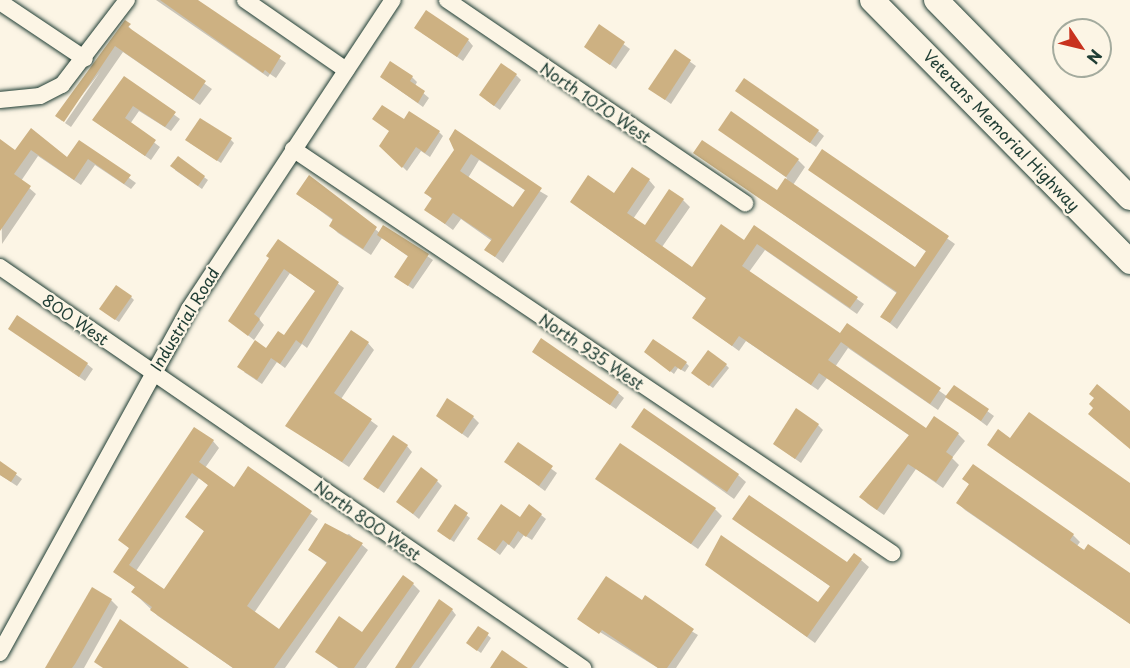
<!DOCTYPE html>
<html>
<head>
<meta charset="utf-8">
<style>
  body { margin:0 }
  #map { position:relative; width:1130px; height:668px; overflow:hidden; background:#fcf5e5; font-family:"Playpen Sans",sans-serif }
  div>[style] { position:absolute }
  .shadow>* { inset:0; background:#0003 }
  .building>* { inset:0; background:#cdb182 }
  .roads { filter:drop-shadow(0 0 2px #1f3d34) drop-shadow(0 0 2px #1f3d34) }
  .minor>* { height:16px; margin:-8px; padding:0 8px; transform-origin:8px; border-radius:8px; background:#fcf5e5 }
  .highway>* { height:24px; margin:-12px; padding:0 12px; transform-origin:12px; border-radius:12px; background:#fcf5e5 }
  span { translate:-50% -50%; white-space:nowrap; text-align:center; line-height:1.15; -webkit-text-stroke:4.5px #fcf5e5; paint-order:stroke }
  .street-label { font-size:16px; color:#1f3d34 }
  .north { position:absolute; left:1052px; top:18px; width:60px; height:60px; box-sizing:border-box; background:#fcf5e5; border:2px solid #a4ab9e; border-radius:50%; rotate:125deg; font-size:16px; font-weight:700; line-height:24px; text-align:center; color:#1f3d34 }
  .north::after { content:''; display:block; margin:auto; width:21px; height:27px; background:#c8321e; clip-path:polygon(50% 0,100% 100%,50% 72%,0 100%) }
</style>
</head>
<body>
<div id="map">
  <div class="shadow">
    <div style="clip-path:polygon(156px 0,195px 0,286px 63px,276px 78px,270px 74px,268px 77px)"></div>
    <div style="clip-path:polygon(125px 22px,135px 34px,212px 89px,200px 105px,123px 52px,71px 127px,65px 123px,100px 72px,62px 121px,57px 115px)"></div>
    <div style="clip-path:polygon(600px 27px,630px 49px,616px 69px,586px 47px)"></div>
    <div style="clip-path:polygon(422px 33px,468px 40px,473px 46px,463px 61px)"></div>
    <div style="clip-path:polygon(675px 51px,696px 66px,671px 104px,650px 89px)"></div>
    <div style="clip-path:polygon(516px 75px,521px 80px,500px 110px,486px 100px)"></div>
    <div style="clip-path:polygon(381px 77px,412px 77px,417px 82px,415px 86px,429px 98px,423px 107px)"></div>
    <div style="clip-path:polygon(124px 78px,180px 119px,171px 131px,139px 111px,130px 124px,160px 147px,151px 160px,100px 125px)"></div>
    <div style="clip-path:polygon(736px 91px,818px 131px,824px 136px,816px 147px)"></div>
    <div style="clip-path:polygon(31px 130px,67px 159px,79px 142px,136px 183px,131px 189px,95px 165px,81px 185px,38px 156px,21px 181px,36px 194px,2px 244px,0 141px,16px 152px)"></div>
    <div style="clip-path:polygon(720px 130px,798px 160px,805px 167px,793px 185px,915px 269px,927px 252px,810px 170px,823px 151px,955px 244px,897px 329px,882px 317px,898px 294px,695px 153px,777px 192px,787px 178px)"></div>
    <div style="clip-path:polygon(439px 132px,443px 136px,430px 157px,421px 151px,407px 171px,381px 146px)"></div>
    <div style="clip-path:polygon(evenodd,450px 139px,548px 196px,503px 263px,486px 250px,492px 241px,461px 219px,453px 230px,426px 210px,433px 200px,426px 193px,456px 150px,450px 139px,479px 160px,526px 191px,514px 209px,468px 178px,479px 160px)"></div>
    <div style="clip-path:polygon(231px 140px,234px 143px,221px 163px,190px 143px)"></div>
    <div style="clip-path:polygon(178px 158px,208px 180px,202px 189px,175px 170px)"></div>
    <div style="clip-path:polygon(309px 178px,380px 233px,384px 227px,433px 260px,413px 289px,401px 281px,409px 257px,382px 238px,371px 255px,338px 233px,331px 226px,334px 221px,298px 194px)"></div>
    <div style="clip-path:polygon(649px 180px,655px 187px,633px 219px,645px 227px,683px 200px,690px 207px,662px 247px,693px 269px,744px 242px,755px 227px,864px 304px,857px 314px,765px 250px,749px 272px,841px 335px,847px 326px,948px 397px,954px 387px,994px 416px,987px 426px,947px 396px,938px 410px,848px 348px,835px 367px,926px 430px,958px 434px,965px 441px,952px 458px,959px 465px,943px 488px,916px 469px,884px 515px,868px 504px,861px 497px,910px 436px,827px 378px,818px 390px,746px 341px,739px 351px,694px 318px,707px 299px,579px 208px)"></div>
    <div style="clip-path:polygon(278px 241px,344px 288px,307px 348px,302px 344px,285px 368px,277px 362px,262px 384px,244px 372px,284px 337px,317px 292px,290px 273px,259px 319px,264px 325px,254px 340px,230px 321px,271px 259px)"></div>
    <div style="clip-path:polygon(131px 297px,134px 300px,119px 322px,104px 312px)"></div>
    <div style="clip-path:polygon(10px 329px,87px 364px,93px 369px,85px 381px)"></div>
    <div style="clip-path:polygon(368px 343px,374px 350px,341px 399px,378px 426px,349px 467px,287px 426px)"></div>
    <div style="clip-path:polygon(650px 355px,686px 363px,689px 366px,685px 372px,678px 368px,674px 374px)"></div>
    <div style="clip-path:polygon(540px 357px,618px 393px,624px 398px,616px 409px)"></div>
    <div style="clip-path:polygon(726px 365px,729px 368px,713px 388px,696px 376px)"></div>
    <div style="clip-path:polygon(437px 416px,473px 417px,479px 423px,468px 438px)"></div>
    <div style="clip-path:polygon(818px 425px,823px 430px,801px 463px,774px 444px)"></div>
    <div style="clip-path:polygon(633px 427px,738px 475px,746px 482px,734px 499px)"></div>
    <div style="clip-path:polygon(1011px 440px,1130px 484px,1130px 545px,989px 444px)"></div>
    <div style="clip-path:polygon(evenodd,213px 441px,219px 448px,205px 468px,234px 489px,248px 468px,318px 519px,254px 613px,279px 632px,328px 564px,309px 549px,349px 534px,368px 550px,285px 668px,233px 668px,158px 616px,133px 592px,136px 588px,115px 572px,130px 549px,120px 540px,213px 441px,199px 478px,209px 486px,187px 517px,205px 532px,165px 591px,136px 571px,199px 478px)"></div>
    <div style="clip-path:polygon(518px 444px,557px 473px,545px 491px,506px 462px)"></div>
    <div style="clip-path:polygon(407px 446px,412px 452px,384px 493px,365px 479px)"></div>
    <div style="clip-path:polygon(0 463px,22px 479px,17px 486px,0 475px)"></div>
    <div style="clip-path:polygon(597px 479px,715px 509px,722px 516px,698px 549px)"></div>
    <div style="clip-path:polygon(964px 479px,1073px 535px,1080px 542px,1077px 546px,1130px 575px,1130px 624px,965px 510px,958px 503px,970px 485px)"></div>
    <div style="clip-path:polygon(437px 481px,442px 486px,419px 519px,398px 502px)"></div>
    <div style="clip-path:polygon(455px 506px,470px 518px,454px 542px,442px 534px)"></div>
    <div style="clip-path:polygon(541px 515px,546px 519px,532px 540px,524px 535px,514px 549px,508px 544px,500px 555px,484px 543px,520px 519px)"></div>
    <div style="clip-path:polygon(734px 518px,847px 564px,861px 560px,869px 567px,815px 643px,707px 564px,819px 604px,831px 587px)"></div>
    <div style="clip-path:polygon(413px 584px,420px 591px,366px 668px,338px 668px,317px 652px,363px 634px)"></div>
    <div style="clip-path:polygon(111px 600px,118px 607px,84px 668px,47px 668px)"></div>
    <div style="clip-path:polygon(642px 602px,698px 635px,676px 668px,658px 668px,579px 619px)"></div>
    <div style="clip-path:polygon(452px 610px,456px 615px,419px 668px,397px 668px)"></div>
    <div style="clip-path:polygon(479px 628px,491px 638px,481px 653px,471px 646px)"></div>
  </div>
  <div class="building">
    <div style="clip-path:polygon(160px 0,198px 0,281px 56px,270px 74px,265px 70px,263px 73px)"></div>
    <div style="clip-path:polygon(426px 10px,469px 39px,457px 57px,414px 28px)"></div>
    <div style="clip-path:polygon(125px 20px,131px 24px,128px 27px,206px 81px,193px 100px,115px 46px,64px 122px,55px 116px)"></div>
    <div style="clip-path:polygon(599px 24px,625px 42px,610px 65px,584px 47px)"></div>
    <div style="clip-path:polygon(675px 49px,691px 60px,665px 100px,648px 89px)"></div>
    <div style="clip-path:polygon(390px 61px,413px 76px,410px 81px,425px 91px,418px 103px,380px 77px)"></div>
    <div style="clip-path:polygon(501px 63px,517px 74px,494px 106px,479px 95px)"></div>
    <div style="clip-path:polygon(124px 76px,176px 112px,165px 127px,133px 106px,125px 118px,156px 140px,145px 156px,92px 120px)"></div>
    <div style="clip-path:polygon(744px 78px,819px 130px,810px 143px,735px 91px)"></div>
    <div style="clip-path:polygon(382px 105px,404px 119px,409px 111px,440px 131px,425px 153px,416px 147px,402px 168px,379px 146px,389px 131px,372px 119px)"></div>
    <div style="clip-path:polygon(731px 111px,799px 159px,786px 177px,718px 130px)"></div>
    <div style="clip-path:polygon(200px 118px,232px 138px,217px 161px,185px 140px)"></div>
    <div style="clip-path:polygon(31px 128px,67px 157px,79px 140px,131px 175px,124px 184px,88px 159px,74px 180px,31px 150px,14px 174px,31px 186px,0 231px,0 139px,15px 150px)"></div>
    <div style="clip-path:polygon(evenodd,455px 129px,542px 188px,495px 257px,484px 250px,492px 239px,453px 213px,445px 224px,424px 210px,432px 198px,424px 193px,454px 150px,449px 139px,455px 129px,471px 154px,525px 190px,513px 207px,460px 171px,471px 154px)"></div>
    <div style="clip-path:polygon(702px 140px,777px 190px,785px 178px,915px 267px,926px 251px,808px 170px,822px 149px,949px 236px,890px 323px,880px 317px,897px 292px,693px 153px)"></div>
    <div style="clip-path:polygon(178px 156px,205px 176px,198px 186px,170px 166px)"></div>
    <div style="clip-path:polygon(632px 167px,650px 179px,627px 213px,645px 225px,669px 189px,684px 199px,655px 241px,692px 267px,721px 224px,744px 240px,754px 225px,858px 297px,850px 308px,757px 244px,742px 266px,840px 333px,847px 323px,941px 388px,930px 404px,841px 342px,828px 360px,926px 428px,934px 416px,959px 433px,946px 452px,953px 457px,936px 482px,908px 464px,877px 510px,859px 497px,909px 435px,819px 373px,811px 385px,739px 336px,732px 346px,692px 318px,706px 298px,570px 202px,588px 175px,614px 193px)"></div>
    <div style="clip-path:polygon(309px 175px,377px 227px,363px 249px,329px 226px,333px 219px,296px 194px)"></div>
    <div style="clip-path:polygon(383px 225px,429px 254px,408px 286px,394px 277px,408px 256px,377px 235px)"></div>
    <div style="clip-path:polygon(278px 239px,339px 282px,301px 344px,296px 340px,280px 364px,271px 358px,257px 380px,237px 367px,255px 340px,266px 348px,278px 331px,284px 335px,315px 291px,284px 269px,254px 314px,260px 319px,248px 336px,228px 321px,269px 258px,266px 256px)"></div>
    <div style="clip-path:polygon(116px 285px,132px 296px,115px 320px,99px 309px)"></div>
    <div style="clip-path:polygon(17px 315px,88px 363px,79px 377px,8px 329px)"></div>
    <div style="clip-path:polygon(351px 330px,369px 342px,334px 393px,372px 419px,342px 462px,285px 426px)"></div>
    <div style="clip-path:polygon(541px 338px,619px 392px,610px 405px,532px 352px)"></div>
    <div style="clip-path:polygon(653px 339px,687px 362px,681px 370px,675px 366px,670px 372px,644px 352px)"></div>
    <div style="clip-path:polygon(708px 350px,727px 364px,709px 386px,691px 373px)"></div>
    <div style="clip-path:polygon(1097px 384px,1130px 411px,1130px 449px,1088px 414px,1093px 408px,1089px 404px,1094px 398px,1089px 394px)"></div>
    <div style="clip-path:polygon(954px 385px,989px 409px,981px 421px,945px 397px)"></div>
    <div style="clip-path:polygon(447px 398px,474px 416px,462px 434px,436px 416px)"></div>
    <div style="clip-path:polygon(644px 408px,739px 474px,727px 492px,631px 427px)"></div>
    <div style="clip-path:polygon(796px 408px,819px 424px,795px 459px,773px 444px)"></div>
    <div style="clip-path:polygon(1029px 412px,1130px 483px,1130px 545px,987px 445px,998px 429px,1010px 438px)"></div>
    <div style="clip-path:polygon(evenodd,194px 427px,214px 440px,199px 462px,234px 487px,248px 466px,312px 511px,247px 606px,279px 629px,327px 562px,308px 550px,325px 523px,363px 543px,274px 668px,233px 668px,150px 610px,152px 607px,131px 592px,135px 587px,113px 572px,129px 548px,118px 540px,194px 427px,192px 473px,208px 485px,185px 517px,204px 531px,164px 589px,129px 565px,192px 473px)"></div>
    <div style="clip-path:polygon(393px 435px,408px 445px,378px 489px,363px 479px)"></div>
    <div style="clip-path:polygon(518px 442px,553px 466px,539px 486px,504px 462px)"></div>
    <div style="clip-path:polygon(620px 443px,716px 508px,691px 544px,595px 479px)"></div>
    <div style="clip-path:polygon(0 461px,17px 473px,11px 482px,0 475px)"></div>
    <div style="clip-path:polygon(973px 464px,1074px 534px,1070px 540px,1084px 550px,1088px 544px,1130px 573px,1130px 624px,956px 503px,969px 484px,962px 479px)"></div>
    <div style="clip-path:polygon(421px 467px,438px 480px,413px 514px,396px 502px)"></div>
    <div style="clip-path:polygon(749px 495px,847px 562px,854px 553px,862px 559px,807px 637px,705px 565px,721px 535px,818px 602px,830px 586px,732px 519px)"></div>
    <div style="clip-path:polygon(455px 504px,468px 513px,450px 540px,437px 531px)"></div>
    <div style="clip-path:polygon(501px 504px,520px 517px,529px 504px,542px 514px,526px 537px,518px 531px,509px 545px,503px 540px,495px 551px,477px 539px)"></div>
    <div style="clip-path:polygon(403px 575px,414px 583px,354px 668px,339px 668px,315px 652px,339px 616px,362px 632px)"></div>
    <div style="clip-path:polygon(606px 576px,642px 600px,645px 595px,694px 629px,667px 668px,658px 668px,602px 630px,599px 634px,577px 619px)"></div>
    <div style="clip-path:polygon(92px 587px,112px 599px,75px 664px,72px 668px,45px 668px)"></div>
    <div style="clip-path:polygon(439px 599px,453px 609px,411px 668px,395px 668px)"></div>
    <div style="clip-path:polygon(120px 619px,189px 668px,103px 668px,94px 662px)"></div>
    <div style="clip-path:polygon(478px 626px,489px 633px,477px 651px,466px 643px)"></div>
    <div style="clip-path:polygon(502px 650px,528px 668px,490px 668px)"></div>
  </div>
  <div class="roads">
    <div class="minor">
      <div style="left:245px;top:0;width:123px;rotate:34.7deg"></div>
      <div style="left:447px;top:0;width:361px;rotate:34.3deg"></div>
      <div style="left:0;top:2px;width:102px;rotate:33.8deg"></div>
      <div style="left:0;top:100px;width:40px;rotate:-5.7deg"></div>
      <div style="left:40px;top:96px;width:25px;rotate:-27deg"></div>
      <div style="left:62px;top:85px;width:107px;rotate:-52.6deg"></div>
      <div style="left:293px;top:149px;width:723px;rotate:34deg"></div>
      <div style="left:0;top:267px;width:708px;rotate:34.52deg"></div>
      <div style="left:0;top:653px;width:393px;rotate:-61.2deg"></div>
      <div style="left:189px;top:309px;width:370px;rotate:-56.6deg"></div>
    </div>
    <div class="highway">
      <div style="left:872px;top:0;width:368px;rotate:45.4deg"></div>
      <div style="left:936px;top:0;width:277px;rotate:45.6deg"></div>
    </div>
  </div>
  <div class="street-label">
    <span style="left:596px;top:102px;rotate:34deg">North 1070 West</span>
    <span style="left:1002px;top:130px;rotate:46deg">Veterans Memorial Highway</span>
    <span style="left:76px;top:319px;rotate:35deg">800 West</span>
    <span style="left:184px;top:319px;rotate:-59deg">Industrial Road</span>
    <span style="left:592px;top:351px;rotate:34deg">North 935 West</span>
    <span style="left:368px;top:520px;rotate:35deg">North 800 West</span>
  </div>
  <div class="north">N</div>
</div>
</body>
</html>
